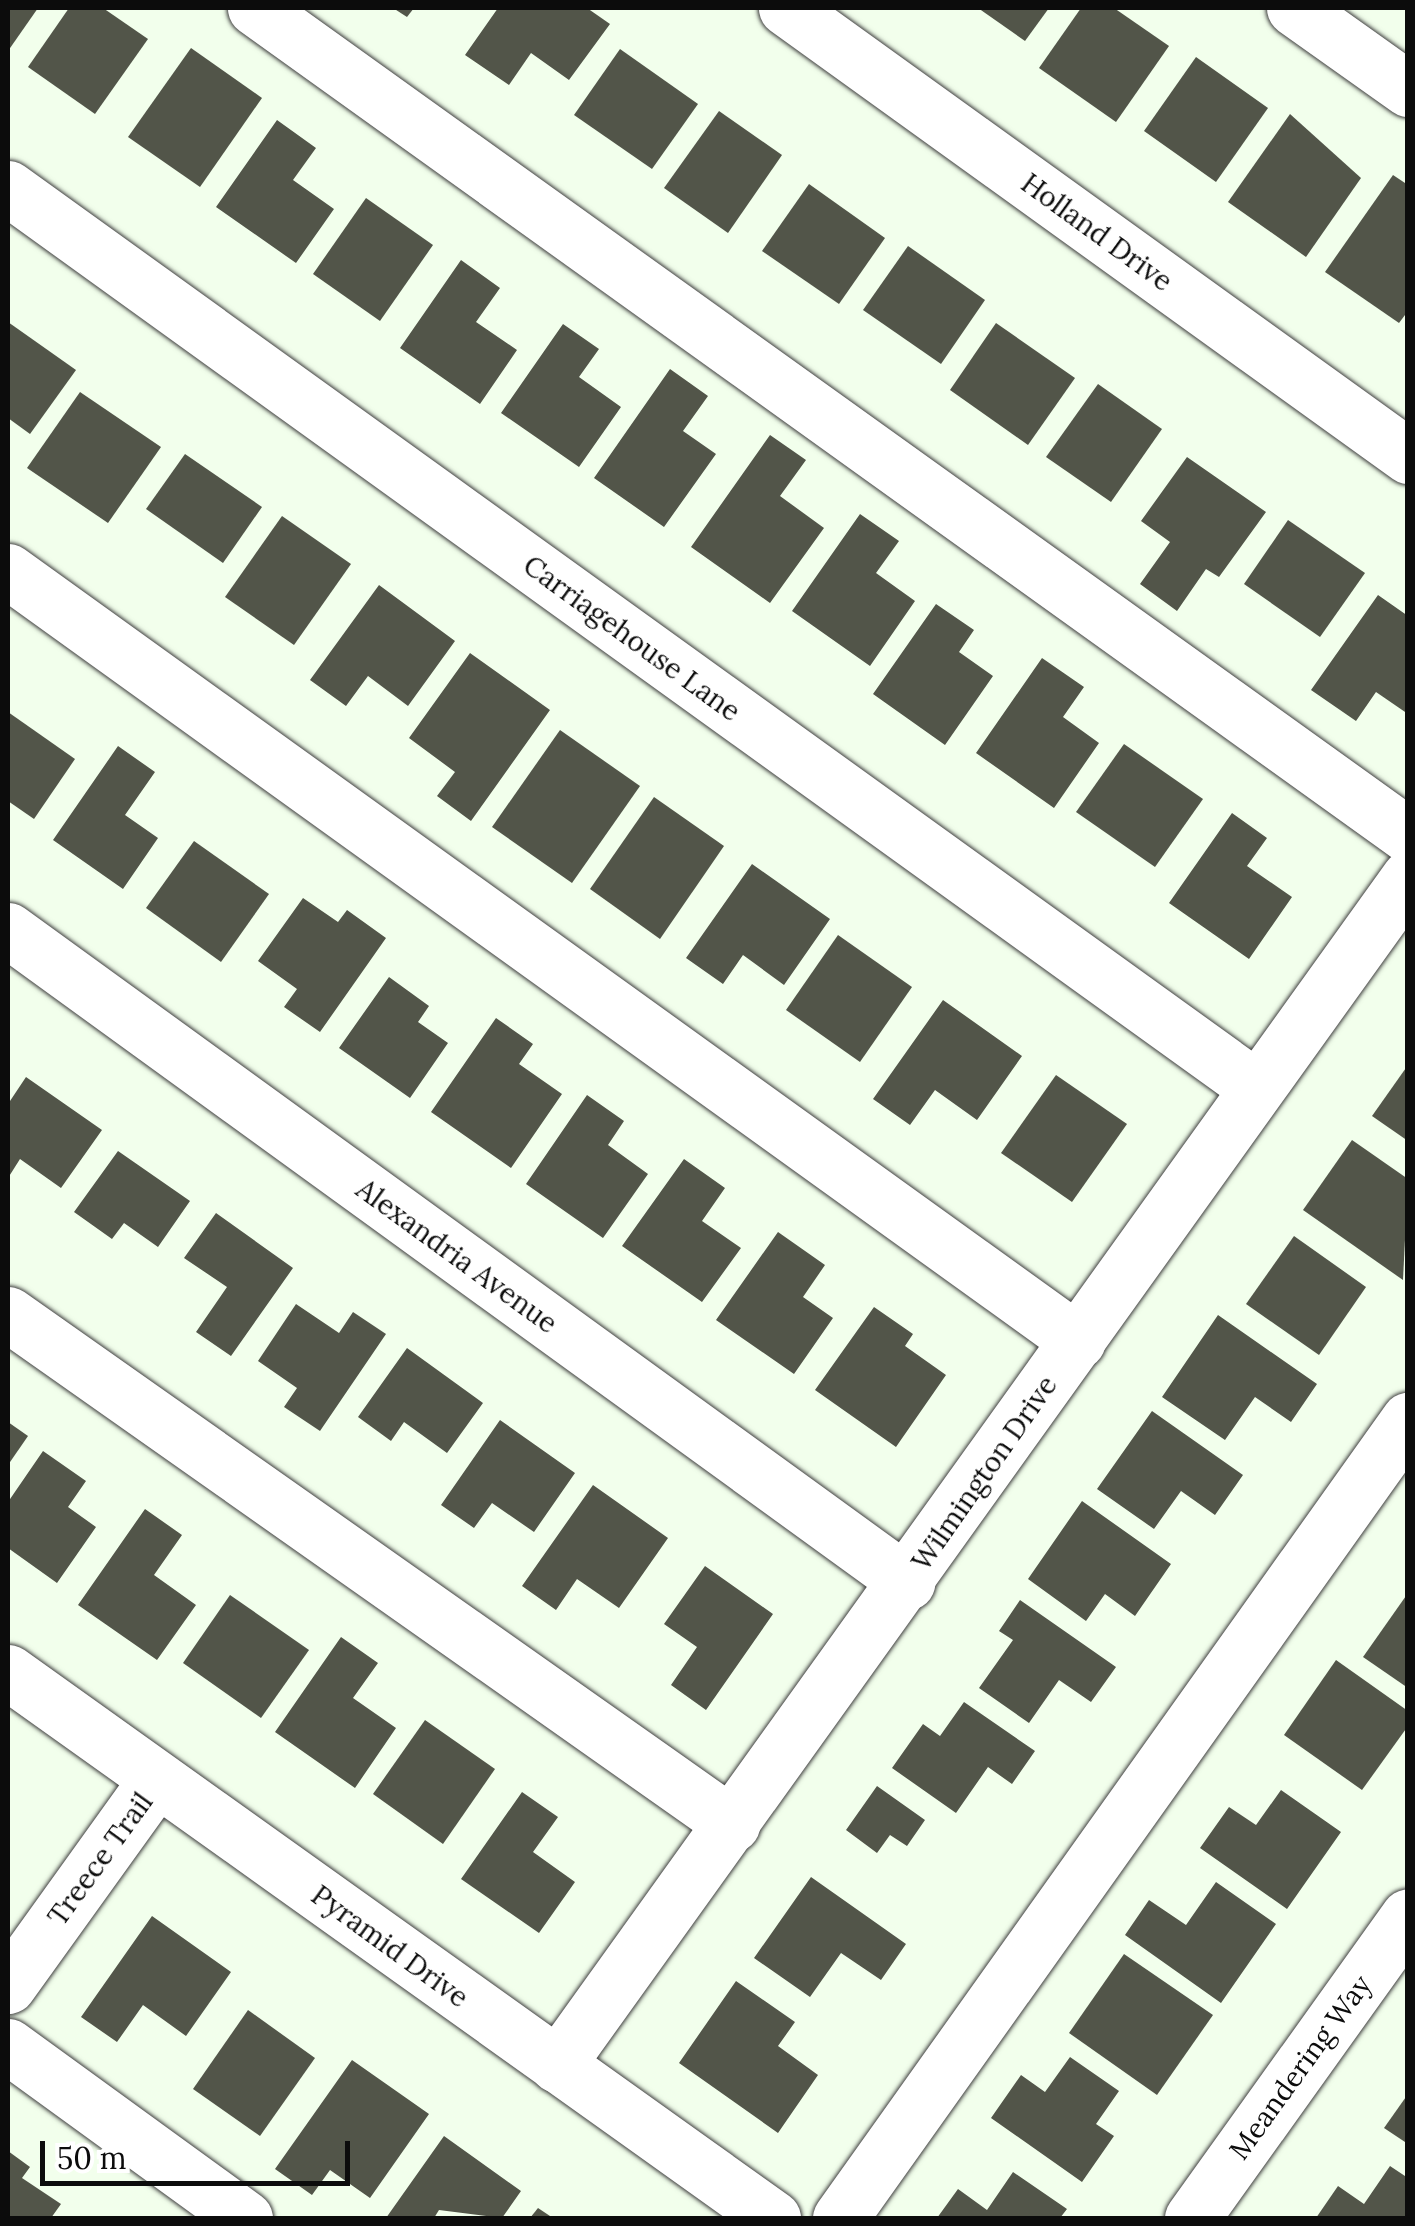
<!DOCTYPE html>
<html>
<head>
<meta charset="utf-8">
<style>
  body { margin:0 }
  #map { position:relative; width:1415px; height:2226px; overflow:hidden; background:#f2ffec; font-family:Lora,serif }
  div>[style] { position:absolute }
  .building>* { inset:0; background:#525549 }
  .roads { filter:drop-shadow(0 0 2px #3f3f3f) drop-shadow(0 0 2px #3f3f3f) }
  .minor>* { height:55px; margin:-27.5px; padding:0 27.5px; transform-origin:27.5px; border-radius:27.5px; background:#fff }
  span { translate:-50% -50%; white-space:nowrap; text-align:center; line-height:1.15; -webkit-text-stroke:10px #fff; paint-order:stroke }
  .street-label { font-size:28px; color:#0c0c0c }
  .frame { position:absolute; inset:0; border:10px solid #0c0c0c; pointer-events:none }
  .scale { position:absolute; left:40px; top:2141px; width:310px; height:45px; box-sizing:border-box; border:5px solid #0c0c0c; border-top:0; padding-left:12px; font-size:30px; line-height:35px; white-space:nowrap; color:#0c0c0c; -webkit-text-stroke:8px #fff; paint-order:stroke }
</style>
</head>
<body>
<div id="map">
  <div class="building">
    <div style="clip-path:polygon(8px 8px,38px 8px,8px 51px)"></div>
    <div style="clip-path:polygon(69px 8px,103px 8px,148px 39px,95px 114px,28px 67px)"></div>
    <div style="clip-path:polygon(393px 8px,414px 8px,407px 17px)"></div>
    <div style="clip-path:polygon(498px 8px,587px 8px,610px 24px,569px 80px,531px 53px,509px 85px,465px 55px)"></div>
    <div style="clip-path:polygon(978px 8px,1049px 8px,1025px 41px)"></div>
    <div style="clip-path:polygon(1081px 8px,1114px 8px,1169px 46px,1116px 122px,1039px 68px)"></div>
    <div style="clip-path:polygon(191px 48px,262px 98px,200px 187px,128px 137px)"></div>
    <div style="clip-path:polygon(620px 49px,698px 104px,652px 169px,574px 115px)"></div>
    <div style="clip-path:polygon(1196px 57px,1268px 108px,1216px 182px,1144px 131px)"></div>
    <div style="clip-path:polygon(719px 111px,782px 155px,728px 233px,664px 188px)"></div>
    <div style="clip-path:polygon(1290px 114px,1361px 178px,1306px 257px,1228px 202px)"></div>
    <div style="clip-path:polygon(277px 120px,316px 148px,293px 180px,334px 209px,296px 263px,216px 207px)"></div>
    <div style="clip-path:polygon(1393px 175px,1408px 185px,1408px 311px,1399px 323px,1325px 272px)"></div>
    <div style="clip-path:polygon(809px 184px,885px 238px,839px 304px,762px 251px)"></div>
    <div style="clip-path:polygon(366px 198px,433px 245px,380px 321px,313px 274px)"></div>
    <div style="clip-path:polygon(908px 246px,985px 300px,941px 364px,863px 310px)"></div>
    <div style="clip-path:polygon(461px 260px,500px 288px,476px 322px,517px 350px,480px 404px,400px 348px)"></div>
    <div style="clip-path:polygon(8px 322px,76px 370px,30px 434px,8px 418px)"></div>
    <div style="clip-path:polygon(996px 323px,1075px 378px,1028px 445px,950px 390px)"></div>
    <div style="clip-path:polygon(563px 324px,599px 349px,579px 377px,621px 407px,579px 467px,501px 413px)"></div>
    <div style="clip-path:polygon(670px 369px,708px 396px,683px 431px,716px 454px,664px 527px,594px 478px)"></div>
    <div style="clip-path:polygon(1098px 384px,1162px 429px,1111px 502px,1046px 457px)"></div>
    <div style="clip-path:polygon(80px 392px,161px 447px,108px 523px,27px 468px)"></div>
    <div style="clip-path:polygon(770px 435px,806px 460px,780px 496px,824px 528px,770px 603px,691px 547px)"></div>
    <div style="clip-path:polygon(185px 454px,262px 507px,223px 563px,146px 509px)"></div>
    <div style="clip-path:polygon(1187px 457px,1266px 512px,1219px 577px,1206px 569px,1177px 611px,1140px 584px,1170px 542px,1141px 521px)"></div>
    <div style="clip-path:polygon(860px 514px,899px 541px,876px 573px,915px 601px,870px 666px,792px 611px)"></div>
    <div style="clip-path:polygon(282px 516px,351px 564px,294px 645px,225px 597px)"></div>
    <div style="clip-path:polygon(1288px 520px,1365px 573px,1320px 637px,1244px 584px)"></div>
    <div style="clip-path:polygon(379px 585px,455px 641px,408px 706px,368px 676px,346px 706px,310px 680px)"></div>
    <div style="clip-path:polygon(1378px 595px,1408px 616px,1408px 714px,1376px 692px,1356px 721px,1311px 690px)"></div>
    <div style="clip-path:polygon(936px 604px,974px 630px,959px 652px,993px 676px,945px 745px,873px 694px)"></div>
    <div style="clip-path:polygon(470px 653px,550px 710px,471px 821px,437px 796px,455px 772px,409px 738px)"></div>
    <div style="clip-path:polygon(1042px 658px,1084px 687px,1063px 717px,1099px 743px,1054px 808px,976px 753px)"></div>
    <div style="clip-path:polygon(8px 712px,75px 759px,34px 819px,8px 801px)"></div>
    <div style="clip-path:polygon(560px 730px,640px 786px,572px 883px,492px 827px)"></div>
    <div style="clip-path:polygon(1124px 744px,1203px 799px,1155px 867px,1076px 812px)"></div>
    <div style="clip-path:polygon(118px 746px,155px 772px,125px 815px,158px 838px,123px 889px,53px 840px)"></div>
    <div style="clip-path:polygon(654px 797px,724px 846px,660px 939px,590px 889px)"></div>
    <div style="clip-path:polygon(1232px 813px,1267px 838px,1247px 866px,1292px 897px,1249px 959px,1169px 903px)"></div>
    <div style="clip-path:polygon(194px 841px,269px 894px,221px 962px,146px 908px)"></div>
    <div style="clip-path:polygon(752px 864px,830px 919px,784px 985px,743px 955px,723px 984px,686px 958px)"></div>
    <div style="clip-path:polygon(303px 898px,338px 922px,347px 910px,386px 938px,320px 1032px,284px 1007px,297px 989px,258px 961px)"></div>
    <div style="clip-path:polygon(838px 935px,912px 987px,860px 1062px,786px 1010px)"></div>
    <div style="clip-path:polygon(389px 977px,429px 1006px,418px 1022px,448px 1043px,410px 1098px,339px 1048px)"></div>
    <div style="clip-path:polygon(943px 1000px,1022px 1056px,977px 1120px,935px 1090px,910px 1125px,873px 1099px)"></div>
    <div style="clip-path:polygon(496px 1018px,533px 1044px,519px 1064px,562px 1094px,511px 1168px,431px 1112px)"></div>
    <div style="clip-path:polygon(1408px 1065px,1408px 1141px,1372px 1116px)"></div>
    <div style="clip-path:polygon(1056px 1075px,1127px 1124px,1072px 1202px,1001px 1153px)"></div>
    <div style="clip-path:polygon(26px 1077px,102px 1130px,61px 1188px,20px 1159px,8px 1178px,8px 1104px)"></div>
    <div style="clip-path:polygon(587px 1095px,624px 1121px,608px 1145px,648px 1174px,603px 1238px,526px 1184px)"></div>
    <div style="clip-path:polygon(1352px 1140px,1408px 1179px,1403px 1280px,1303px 1210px)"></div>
    <div style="clip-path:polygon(118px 1151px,190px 1201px,158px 1247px,124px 1223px,112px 1239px,74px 1212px)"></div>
    <div style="clip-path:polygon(684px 1159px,725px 1188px,702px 1221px,741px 1248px,702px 1302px,622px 1246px)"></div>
    <div style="clip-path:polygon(216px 1213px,293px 1268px,231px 1356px,196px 1332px,227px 1287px,184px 1258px)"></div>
    <div style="clip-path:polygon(778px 1232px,825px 1265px,803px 1297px,833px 1318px,794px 1374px,716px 1320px)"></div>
    <div style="clip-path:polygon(1294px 1236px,1366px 1287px,1319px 1355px,1246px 1304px)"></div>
    <div style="clip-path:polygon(296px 1304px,339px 1333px,353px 1312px,386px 1334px,320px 1431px,284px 1407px,297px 1388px,258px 1361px)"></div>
    <div style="clip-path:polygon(874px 1307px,913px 1334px,905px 1346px,946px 1375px,896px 1447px,815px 1390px)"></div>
    <div style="clip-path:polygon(1218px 1315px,1317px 1384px,1291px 1422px,1255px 1397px,1225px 1440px,1162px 1397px)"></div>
    <div style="clip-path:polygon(407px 1348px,483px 1403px,447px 1453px,404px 1422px,391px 1441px,358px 1417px)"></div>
    <div style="clip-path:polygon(1152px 1411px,1243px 1475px,1215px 1515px,1181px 1491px,1154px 1529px,1097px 1489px)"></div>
    <div style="clip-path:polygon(500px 1420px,575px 1473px,534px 1532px,492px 1503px,474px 1528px,441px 1505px)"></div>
    <div style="clip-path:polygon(8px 1422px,28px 1436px,8px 1465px)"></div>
    <div style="clip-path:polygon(43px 1451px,86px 1481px,68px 1507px,96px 1527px,57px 1583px,8px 1548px,8px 1502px)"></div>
    <div style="clip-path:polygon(593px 1485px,668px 1538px,619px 1608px,577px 1579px,556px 1610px,522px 1586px)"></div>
    <div style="clip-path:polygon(1082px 1501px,1171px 1564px,1135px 1616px,1105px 1594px,1086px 1621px,1028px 1579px)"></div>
    <div style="clip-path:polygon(145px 1509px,182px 1535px,154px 1575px,196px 1605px,157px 1660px,78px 1605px)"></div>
    <div style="clip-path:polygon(705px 1566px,773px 1614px,706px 1710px,671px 1685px,697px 1647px,664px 1624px)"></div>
    <div style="clip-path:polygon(1408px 1593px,1408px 1688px,1363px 1657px)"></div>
    <div style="clip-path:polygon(230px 1595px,309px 1650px,261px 1718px,183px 1663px)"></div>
    <div style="clip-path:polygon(1020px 1600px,1116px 1667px,1091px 1702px,1059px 1680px,1029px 1723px,979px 1688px,1013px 1640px,999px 1631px)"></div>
    <div style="clip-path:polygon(341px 1637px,378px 1663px,353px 1698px,396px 1728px,355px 1788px,275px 1732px)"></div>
    <div style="clip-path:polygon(1336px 1660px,1408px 1711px,1408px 1726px,1362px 1790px,1284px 1735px)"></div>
    <div style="clip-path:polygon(964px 1702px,1035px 1751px,1012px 1784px,988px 1767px,956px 1813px,892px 1768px,923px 1724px,940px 1736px)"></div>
    <div style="clip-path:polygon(425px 1720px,495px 1769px,443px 1844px,373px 1794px)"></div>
    <div style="clip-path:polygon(877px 1786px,925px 1820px,907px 1846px,890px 1835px,877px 1853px,846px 1830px)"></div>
    <div style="clip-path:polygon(1281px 1790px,1341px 1832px,1287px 1909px,1200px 1848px,1229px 1807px,1256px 1825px)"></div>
    <div style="clip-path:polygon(522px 1792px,558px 1817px,533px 1852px,575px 1882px,539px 1933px,461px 1879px)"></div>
    <div style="clip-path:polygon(811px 1877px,906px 1944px,881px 1980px,841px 1953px,810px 1997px,754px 1958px)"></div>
    <div style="clip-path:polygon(1216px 1882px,1276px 1924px,1221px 2003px,1125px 1935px,1149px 1900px,1186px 1925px)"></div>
    <div style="clip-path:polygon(152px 1916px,231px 1972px,186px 2036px,143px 2005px,117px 2042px,81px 2017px)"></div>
    <div style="clip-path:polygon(1124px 1954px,1213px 2015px,1157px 2095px,1069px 2033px)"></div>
    <div style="clip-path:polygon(736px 1981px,795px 2022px,778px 2046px,818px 2075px,778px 2133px,679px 2063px)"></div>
    <div style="clip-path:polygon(248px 2010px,315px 2058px,260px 2136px,193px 2089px)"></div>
    <div style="clip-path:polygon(1070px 2057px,1119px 2091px,1096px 2124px,1114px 2136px,1082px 2182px,991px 2118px,1021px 2075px,1045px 2092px)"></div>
    <div style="clip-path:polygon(352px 2060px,429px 2114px,370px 2198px,330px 2170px,312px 2195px,275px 2169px)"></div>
    <div style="clip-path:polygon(1408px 2094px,1408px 2144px,1384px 2128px)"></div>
    <div style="clip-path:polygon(444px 2136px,521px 2191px,502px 2218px,439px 2210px,434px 2218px,386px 2218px)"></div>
    <div style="clip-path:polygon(8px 2151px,30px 2167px,22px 2178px,61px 2204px,51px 2218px,8px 2218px)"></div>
    <div style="clip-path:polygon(1390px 2166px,1408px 2178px,1408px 2218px,1316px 2218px,1338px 2186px,1364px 2204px)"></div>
    <div style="clip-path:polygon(1013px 2172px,1067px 2209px,1060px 2218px,937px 2218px,958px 2189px,987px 2210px)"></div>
    <div style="clip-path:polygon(538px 2208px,553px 2218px,530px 2218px)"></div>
  </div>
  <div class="roads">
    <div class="minor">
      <div style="left:255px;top:8px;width:1419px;rotate:35.65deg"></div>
      <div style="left:786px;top:8px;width:767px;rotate:35.76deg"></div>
      <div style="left:1294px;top:8px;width:140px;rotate:35.4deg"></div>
      <div style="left:8px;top:188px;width:1539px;rotate:35.78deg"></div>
      <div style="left:8px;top:571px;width:1318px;rotate:35.74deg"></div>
      <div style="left:8px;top:930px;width:1111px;rotate:35.95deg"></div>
      <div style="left:8px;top:1314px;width:886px;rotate:35.16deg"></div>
      <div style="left:8px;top:1672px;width:940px;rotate:35.52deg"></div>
      <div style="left:8px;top:1986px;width:255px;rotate:-54.3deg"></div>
      <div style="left:8px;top:2046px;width:293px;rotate:36deg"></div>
      <div style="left:557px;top:2065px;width:1461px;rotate:-54.36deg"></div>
      <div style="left:840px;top:2218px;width:980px;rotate:-54.56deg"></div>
      <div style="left:1192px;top:2218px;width:371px;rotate:-54.4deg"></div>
    </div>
  </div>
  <div class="street-label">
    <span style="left:1097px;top:232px;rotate:36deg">Holland Drive</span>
    <span style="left:632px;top:638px;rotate:36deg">Carriagehouse Lane</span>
    <span style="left:457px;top:1256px;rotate:36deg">Alexandria Avenue</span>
    <span style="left:984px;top:1473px;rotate:-55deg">Wilmington Drive</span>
    <span style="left:100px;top:1859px;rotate:-54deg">Treece Trail</span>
    <span style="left:390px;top:1946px;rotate:36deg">Pyramid Drive</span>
    <span style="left:1300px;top:2067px;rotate:-54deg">Meandering Way</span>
  </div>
  <div class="frame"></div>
  <div class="scale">50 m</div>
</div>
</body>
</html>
